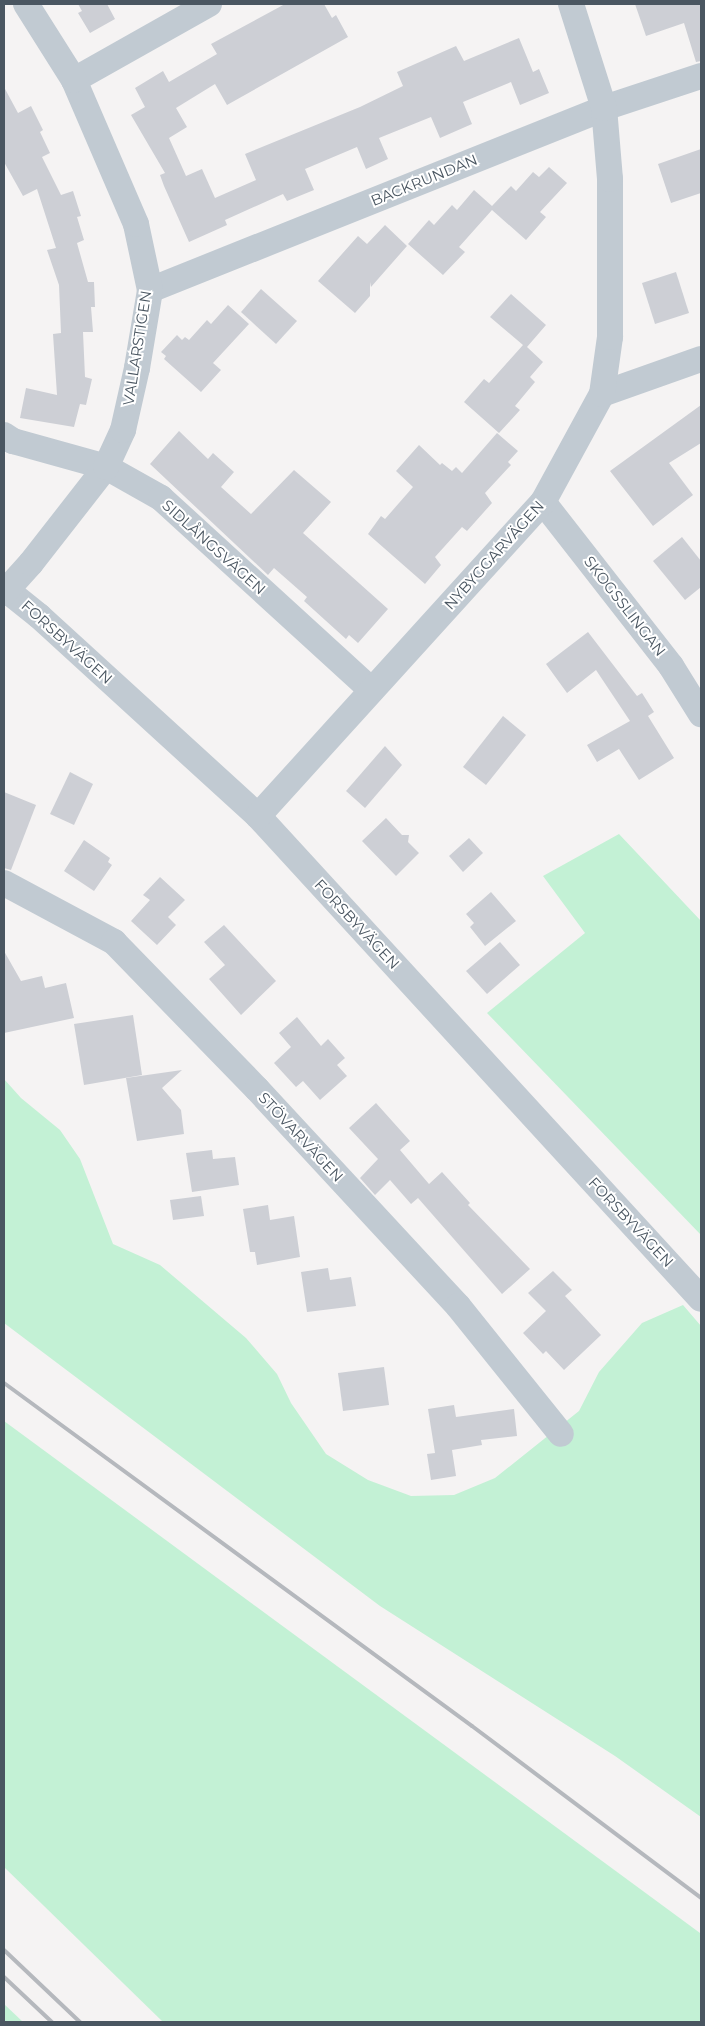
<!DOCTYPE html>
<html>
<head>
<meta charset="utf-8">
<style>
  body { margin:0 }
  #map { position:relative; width:705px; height:2026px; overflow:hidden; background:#f5f3f3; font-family:Montserrat,sans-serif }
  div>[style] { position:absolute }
  .green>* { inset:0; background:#c3f1d5 }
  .building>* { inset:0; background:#cdcfd5 }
  .minor>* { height:26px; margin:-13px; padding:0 13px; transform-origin:13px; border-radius:13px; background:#c1cad2 }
  .rail>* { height:4px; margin:-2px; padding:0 2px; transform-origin:2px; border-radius:2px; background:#b5b8bd }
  span { translate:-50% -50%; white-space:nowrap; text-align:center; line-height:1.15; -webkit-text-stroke:4px #fff; paint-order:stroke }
  .street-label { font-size:15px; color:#4a5661 }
  .frame { position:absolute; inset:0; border:5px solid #4a5661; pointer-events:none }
</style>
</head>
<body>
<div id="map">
  <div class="green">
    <div style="clip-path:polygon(619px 834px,701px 921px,701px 1235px,487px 1013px,585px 933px,543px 876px)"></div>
    <div style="clip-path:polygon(4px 1079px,21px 1098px,60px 1130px,80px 1159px,113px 1244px,160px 1265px,246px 1338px,277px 1374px,291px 1403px,326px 1454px,368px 1480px,411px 1496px,454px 1495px,495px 1478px,579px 1411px,599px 1372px,642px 1323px,683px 1305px,701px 1326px,701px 1817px,615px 1756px,380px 1606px,4px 1323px)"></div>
    <div style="clip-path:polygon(4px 1421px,700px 1933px,701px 2022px,163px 2022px,4px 1867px)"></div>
    <div style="clip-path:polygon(4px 2004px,23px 2022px,4px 2022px)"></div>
  </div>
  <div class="building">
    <div style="clip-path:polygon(78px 4px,107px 4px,115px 19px,90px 33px,78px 13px,82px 11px)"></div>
    <div style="clip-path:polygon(285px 4px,324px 4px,332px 18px,336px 15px,348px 37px,227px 105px,215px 84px,176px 108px,187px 127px,169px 138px,186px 176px,202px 169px,215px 198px,256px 180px,245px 154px,360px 107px,403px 86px,397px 72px,456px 46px,464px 61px,519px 38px,533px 72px,539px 69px,549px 93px,520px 105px,511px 82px,463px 102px,472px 124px,440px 138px,431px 117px,379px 138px,388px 159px,366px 169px,357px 147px,305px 169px,314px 190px,287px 201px,283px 194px,225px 220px,227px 225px,189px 242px,164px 186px,160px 175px,165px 173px,131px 115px,145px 107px,135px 88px,163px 71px,169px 82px,217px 54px,211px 44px)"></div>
    <div style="clip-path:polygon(635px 4px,701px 4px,701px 61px,696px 62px,684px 23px,646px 36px)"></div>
    <div style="clip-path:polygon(4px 87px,18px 113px,31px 106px,43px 130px,40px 132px,50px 153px,42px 157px,61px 195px,73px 191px,81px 216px,77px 217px,84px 240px,77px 243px,88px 282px,94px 282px,95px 307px,91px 307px,93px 332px,83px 332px,85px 377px,92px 379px,86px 405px,80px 404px,74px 427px,20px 418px,26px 388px,57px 395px,53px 334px,61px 333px,59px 285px,47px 250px,56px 248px,37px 189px,23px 196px,4px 162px)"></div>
    <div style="clip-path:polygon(701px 149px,701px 193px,671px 203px,658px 164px)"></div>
    <div style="clip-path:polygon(549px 167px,567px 183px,540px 212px,546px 217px,526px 240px,492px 210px,459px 247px,465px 252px,443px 275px,408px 244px,429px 220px,434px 225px,452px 205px,457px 210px,474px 190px,492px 206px,511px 186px,516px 191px,533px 172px,539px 177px)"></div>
    <div style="clip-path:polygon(385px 225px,407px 246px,371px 287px,370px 282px,370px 296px,355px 313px,318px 281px,358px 236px,367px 244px)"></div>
    <div style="clip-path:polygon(676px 272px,689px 313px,655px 324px,642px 283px)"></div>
    <div style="clip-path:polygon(261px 289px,297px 321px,276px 344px,241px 312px)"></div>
    <div style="clip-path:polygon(511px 294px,546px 325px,527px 347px,543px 362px,530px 377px,535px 382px,515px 406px,520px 410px,499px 433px,464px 402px,484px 379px,489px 383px,523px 345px,490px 317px)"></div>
    <div style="clip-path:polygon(228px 305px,249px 324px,213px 363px,221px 370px,201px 392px,164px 359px,166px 356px,161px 352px,177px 335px,182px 340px,185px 337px,189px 340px,207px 320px,211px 324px)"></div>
    <div style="clip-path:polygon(701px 405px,701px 443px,669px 463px,693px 495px,653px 526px,610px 471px)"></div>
    <div style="clip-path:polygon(179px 431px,208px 459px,213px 453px,234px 472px,221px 487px,251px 514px,294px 470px,331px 502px,303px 533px,388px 609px,358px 643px,349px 635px,346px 639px,304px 601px,307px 597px,274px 568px,268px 575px,150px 464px)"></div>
    <div style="clip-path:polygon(497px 433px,518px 451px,508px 462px,511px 465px,485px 493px,492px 503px,467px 531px,462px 527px,435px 557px,441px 565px,425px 584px,368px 534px,381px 516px,385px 519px,413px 487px,396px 471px,419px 445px,440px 465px,442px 463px,452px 471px,456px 467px,462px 473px)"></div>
    <div style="clip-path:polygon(682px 537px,701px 561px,701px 587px,685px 600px,653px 561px)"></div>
    <div style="clip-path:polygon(588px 632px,637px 696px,642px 693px,654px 712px,648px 716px,674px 758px,639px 780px,619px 749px,597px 762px,587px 745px,630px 721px,596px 670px,567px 693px,546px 664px)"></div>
    <div style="clip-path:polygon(503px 716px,526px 735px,486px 785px,463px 767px)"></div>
    <div style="clip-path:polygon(385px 746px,402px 765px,365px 808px,346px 791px)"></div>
    <div style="clip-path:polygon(70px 772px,93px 784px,74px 825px,50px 814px)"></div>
    <div style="clip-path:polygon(4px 792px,36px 805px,11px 870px,4px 868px)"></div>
    <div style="clip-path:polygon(386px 818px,402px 835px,409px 835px,408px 842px,419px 853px,396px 876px,362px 841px)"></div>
    <div style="clip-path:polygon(469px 838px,483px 853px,463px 872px,449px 856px)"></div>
    <div style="clip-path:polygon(84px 840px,110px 858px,108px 862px,112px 865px,94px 891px,64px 871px)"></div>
    <div style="clip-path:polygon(160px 877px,185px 900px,168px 917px,176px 925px,157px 945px,131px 921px,150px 900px,143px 895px)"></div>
    <div style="clip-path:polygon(491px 892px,516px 921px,485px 946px,470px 927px,474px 923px,466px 914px)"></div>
    <div style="clip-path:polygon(224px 925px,276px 981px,241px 1015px,209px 979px,225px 965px,204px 942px)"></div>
    <div style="clip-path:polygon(500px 942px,520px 965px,487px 994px,466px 971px)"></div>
    <div style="clip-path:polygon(4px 951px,21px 981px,42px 976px,45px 988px,66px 983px,74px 1018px,4px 1033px)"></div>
    <div style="clip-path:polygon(133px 1015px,142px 1075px,84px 1085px,74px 1024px)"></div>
    <div style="clip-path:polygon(297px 1017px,321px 1046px,328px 1039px,345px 1058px,337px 1065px,347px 1076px,320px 1100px,303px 1081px,296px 1087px,274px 1063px,291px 1047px,279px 1033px)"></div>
    <div style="clip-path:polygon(182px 1070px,162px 1088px,181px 1110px,184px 1134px,137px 1141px,126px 1078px)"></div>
    <div style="clip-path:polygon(376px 1103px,410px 1141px,400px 1150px,429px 1184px,442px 1172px,470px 1203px,468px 1205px,530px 1269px,502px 1294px,418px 1198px,411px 1204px,390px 1180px,375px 1195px,360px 1178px,378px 1159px,349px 1128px)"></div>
    <div style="clip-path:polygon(212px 1150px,213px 1159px,235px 1157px,239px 1185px,192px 1192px,186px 1153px)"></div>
    <div style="clip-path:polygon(201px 1196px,204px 1216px,173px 1220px,170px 1200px)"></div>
    <div style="clip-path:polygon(268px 1205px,270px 1220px,294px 1216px,300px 1257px,257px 1265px,255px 1252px,250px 1252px,243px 1209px)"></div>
    <div style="clip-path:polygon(328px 1268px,330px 1280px,351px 1277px,356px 1306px,307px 1312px,301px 1272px)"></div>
    <div style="clip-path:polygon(553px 1271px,572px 1290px,565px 1296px,601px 1335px,564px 1370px,546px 1351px,543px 1354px,523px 1333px,546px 1311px,528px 1293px)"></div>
    <div style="clip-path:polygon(384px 1367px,389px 1405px,343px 1411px,338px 1373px)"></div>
    <div style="clip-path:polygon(454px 1405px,456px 1417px,514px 1409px,517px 1436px,481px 1440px,482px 1445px,452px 1450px,456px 1476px,431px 1480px,427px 1454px,435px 1453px,428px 1409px)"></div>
  </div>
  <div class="minor">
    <div style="left:74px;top:80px;width:155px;rotate:-29.4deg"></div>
    <div style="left:150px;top:290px;width:489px;rotate:-21.8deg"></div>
    <div style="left:604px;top:108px;width:102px;rotate:-18.3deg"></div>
    <div style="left:602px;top:394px;width:105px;rotate:-19.5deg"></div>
    <div style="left:4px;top:435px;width:11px;rotate:34deg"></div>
    <div style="left:13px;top:441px;width:97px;rotate:15.6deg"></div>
    <div style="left:106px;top:467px;width:63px;rotate:29.4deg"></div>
    <div style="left:161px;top:498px;width:285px;rotate:42.4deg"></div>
    <div style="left:543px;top:502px;width:208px;rotate:52deg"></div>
    <div style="left:671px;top:666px;width:57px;rotate:58deg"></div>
    <div style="left:4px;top:588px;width:45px;rotate:38.7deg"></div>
    <div style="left:39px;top:616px;width:297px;rotate:42.4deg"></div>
    <div style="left:258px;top:816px;width:655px;rotate:47.47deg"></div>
    <div style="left:4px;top:593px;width:40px;rotate:-48deg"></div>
    <div style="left:31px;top:563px;width:122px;rotate:-52deg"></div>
    <div style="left:106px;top:467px;width:41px;rotate:-65.3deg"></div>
    <div style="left:123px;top:430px;width:64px;rotate:-77.3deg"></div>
    <div style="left:137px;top:368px;width:79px;rotate:-80.5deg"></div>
    <div style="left:150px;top:290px;width:67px;rotate:-102deg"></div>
    <div style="left:136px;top:224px;width:157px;rotate:-113.3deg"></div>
    <div style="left:74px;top:80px;width:90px;rotate:-122.3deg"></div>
    <div style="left:258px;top:816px;width:424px;rotate:-47.8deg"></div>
    <div style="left:543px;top:502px;width:123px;rotate:-61.4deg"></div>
    <div style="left:602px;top:394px;width:58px;rotate:-82deg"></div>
    <div style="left:610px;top:337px;width:158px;rotate:-90deg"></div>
    <div style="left:610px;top:179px;width:71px;rotate:-94.8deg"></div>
    <div style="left:604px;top:108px;width:109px;rotate:-107.6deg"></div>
    <div style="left:4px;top:883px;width:125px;rotate:28.2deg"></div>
    <div style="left:114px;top:942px;width:205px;rotate:45.8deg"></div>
    <div style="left:257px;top:1089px;width:296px;rotate:47.2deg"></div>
    <div style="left:458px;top:1306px;width:164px;rotate:51.2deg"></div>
  </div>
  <div class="rail">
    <div style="left:4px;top:1383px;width:580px;rotate:36.24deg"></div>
    <div style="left:472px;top:1726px;width:286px;rotate:36.9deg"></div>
    <div style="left:4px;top:1950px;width:105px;rotate:43.5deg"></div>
    <div style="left:4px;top:1977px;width:66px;rotate:43.2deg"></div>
  </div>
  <div class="street-label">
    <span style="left:424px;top:180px;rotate:-22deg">BACKRUNDAN</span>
    <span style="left:137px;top:348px;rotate:-81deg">VALLARSTIGEN</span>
    <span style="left:214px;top:547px;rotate:42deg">SIDLÅNGSVÄGEN</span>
    <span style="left:494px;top:555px;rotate:-48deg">NYBYGGARVÄGEN</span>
    <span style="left:625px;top:606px;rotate:52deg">SKOGSSLINGAN</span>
    <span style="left:67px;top:642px;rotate:42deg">FORSBYVÄGEN</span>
    <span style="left:357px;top:924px;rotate:47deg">FORSBYVÄGEN</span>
    <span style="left:301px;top:1137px;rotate:47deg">STÖVARVÄGEN</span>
    <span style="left:631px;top:1222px;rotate:47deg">FORSBYVÄGEN</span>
  </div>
  <div class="frame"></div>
</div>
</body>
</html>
